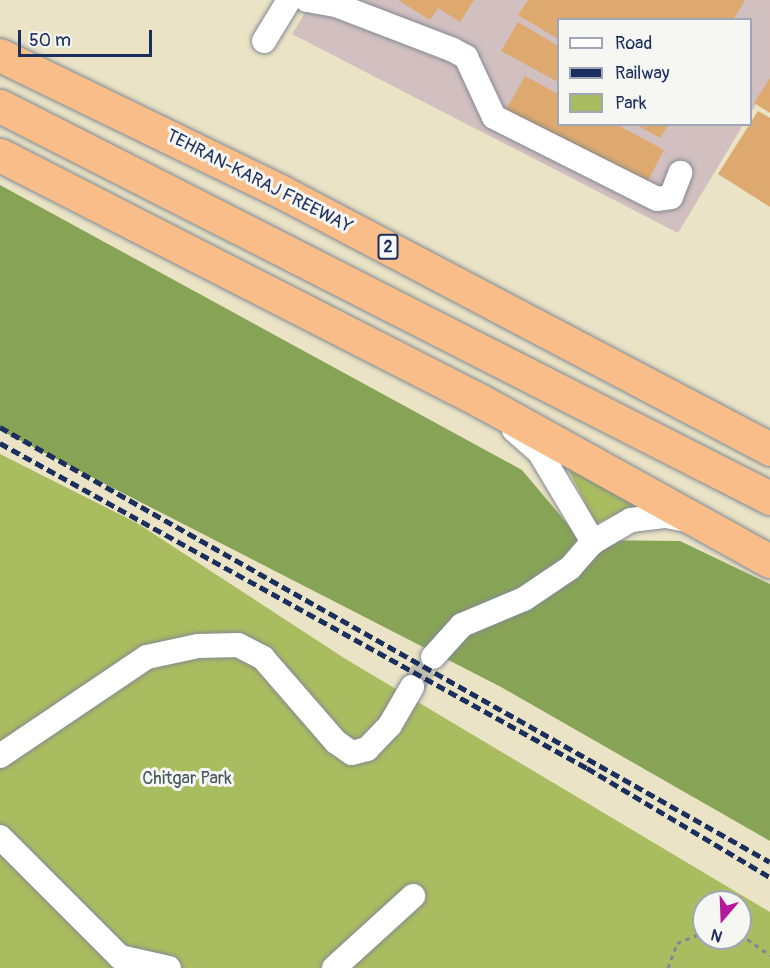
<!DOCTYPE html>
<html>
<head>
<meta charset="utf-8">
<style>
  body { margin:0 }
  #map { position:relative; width:770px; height:968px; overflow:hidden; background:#eae3c5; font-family:Pangolin,sans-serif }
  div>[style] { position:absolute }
  .industrial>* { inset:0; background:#d2bfc0 }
  .green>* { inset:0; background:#aabc60 }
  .forest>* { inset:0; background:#87a456 }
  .building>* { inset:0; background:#dda96e }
  .minor-tunnel>* { height:24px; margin-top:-12px; transform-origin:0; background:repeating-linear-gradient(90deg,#c1bfb0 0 24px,transparent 0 36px) }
  .path>* { height:3px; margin-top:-1.5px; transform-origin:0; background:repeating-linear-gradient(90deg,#828992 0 4.5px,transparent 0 9px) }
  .roads { filter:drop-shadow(0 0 2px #828992) drop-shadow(0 0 2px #828992) }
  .minor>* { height:24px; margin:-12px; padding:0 12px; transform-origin:12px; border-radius:12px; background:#fff }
  .highway>* { height:33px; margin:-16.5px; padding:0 16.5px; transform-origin:16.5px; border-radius:16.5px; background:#f8bd89 }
  .rail>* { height:4.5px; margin-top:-2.25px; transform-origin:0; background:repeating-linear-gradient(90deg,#1b2f5e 0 9px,transparent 0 13.5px) }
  span { translate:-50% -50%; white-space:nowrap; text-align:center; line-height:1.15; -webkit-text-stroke:6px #f6f6f2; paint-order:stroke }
  .shield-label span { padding:2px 4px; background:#f6f6f2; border:2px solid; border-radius:4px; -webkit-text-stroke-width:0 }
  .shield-label { font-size:16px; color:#1b2f5e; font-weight:700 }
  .street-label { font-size:18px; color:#1b2f5e }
  .park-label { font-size:18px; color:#46595f }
  .legend { position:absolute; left:557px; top:18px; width:195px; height:108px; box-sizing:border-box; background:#f6f6f2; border:2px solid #9ea6b7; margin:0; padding:8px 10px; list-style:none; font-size:18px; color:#1b2f5e }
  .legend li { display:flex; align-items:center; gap:12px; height:30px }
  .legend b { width:30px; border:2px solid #9ea6b7 }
  .north { position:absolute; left:692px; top:890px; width:60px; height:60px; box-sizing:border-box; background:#f6f6f2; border:2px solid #9ea6b7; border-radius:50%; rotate:199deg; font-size:16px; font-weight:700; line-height:24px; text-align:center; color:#1b2f5e }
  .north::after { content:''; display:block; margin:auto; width:21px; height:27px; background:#b5179e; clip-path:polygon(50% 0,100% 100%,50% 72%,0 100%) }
  .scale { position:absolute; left:18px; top:30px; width:134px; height:27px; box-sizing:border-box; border:3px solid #1b2f5e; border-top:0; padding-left:8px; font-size:18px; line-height:21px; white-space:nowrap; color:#1b2f5e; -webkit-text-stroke:4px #f6f6f2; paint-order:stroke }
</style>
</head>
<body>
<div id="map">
  <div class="industrial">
    <div style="clip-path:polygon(313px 0,770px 0,770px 80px,751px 113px,750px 20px,558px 20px,558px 124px,743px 125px,678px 233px,292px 34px)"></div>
  </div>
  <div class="green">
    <div style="clip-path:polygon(evenodd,0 454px,137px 523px,344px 658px,770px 912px,770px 968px,0 968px,0 454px,704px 902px,740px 902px,740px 938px,704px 938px,704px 902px)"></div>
    <div style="clip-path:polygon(563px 459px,640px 503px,596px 524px)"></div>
  </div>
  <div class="forest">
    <div style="clip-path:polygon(0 185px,522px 470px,581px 540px,680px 541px,770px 584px,770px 841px,501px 687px,0 430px)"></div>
  </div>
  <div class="building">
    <div style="clip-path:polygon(398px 0,474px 0,460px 22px,438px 8px,430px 20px)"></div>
    <div style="clip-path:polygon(528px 0,745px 0,733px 20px,558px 20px,558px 39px,518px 15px)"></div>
    <div style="clip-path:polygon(518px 22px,558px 46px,558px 82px,501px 51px)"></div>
    <div style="clip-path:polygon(525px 76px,558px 94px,558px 124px,616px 124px,664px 150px,644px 188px,504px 113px)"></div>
    <div style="clip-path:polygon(770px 78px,770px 113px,754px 103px)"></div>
    <div style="clip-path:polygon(758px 111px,770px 118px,770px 207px,718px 174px)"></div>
    <div style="clip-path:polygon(635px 124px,669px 124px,660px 138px)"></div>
  </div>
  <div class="minor-tunnel">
    <div style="left:412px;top:687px;width:37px;rotate:-55deg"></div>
  </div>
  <div class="path">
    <div style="left:740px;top:934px;width:37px;rotate:35deg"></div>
    <div style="left:668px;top:968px;width:27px;rotate:-70deg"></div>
    <div style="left:677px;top:943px;width:29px;rotate:-22deg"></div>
  </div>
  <div class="roads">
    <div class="minor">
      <div style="left:307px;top:0;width:29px;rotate:10deg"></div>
      <div style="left:336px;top:5px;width:125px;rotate:21deg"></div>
      <div style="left:453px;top:50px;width:15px;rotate:28deg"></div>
      <div style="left:466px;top:57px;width:66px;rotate:65deg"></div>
      <div style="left:494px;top:117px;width:182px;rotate:26.7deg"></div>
      <div style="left:657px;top:199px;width:14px;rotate:-8deg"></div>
      <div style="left:671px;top:197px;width:26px;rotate:-69deg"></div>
      <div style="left:264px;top:41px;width:48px;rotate:-58.6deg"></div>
      <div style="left:514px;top:430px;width:35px;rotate:41deg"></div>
      <div style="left:540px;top:453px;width:104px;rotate:59.2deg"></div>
      <div style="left:433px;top:657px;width:43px;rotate:-47.8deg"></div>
      <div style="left:462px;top:625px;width:67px;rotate:-22.8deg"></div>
      <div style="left:524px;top:599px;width:55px;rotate:-34deg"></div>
      <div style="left:570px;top:568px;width:35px;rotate:-49deg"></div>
      <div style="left:593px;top:542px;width:44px;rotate:-30.1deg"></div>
      <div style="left:631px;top:520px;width:35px;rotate:-7deg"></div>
      <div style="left:666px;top:516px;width:20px;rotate:11deg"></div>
      <div style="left:0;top:756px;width:177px;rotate:-34deg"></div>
      <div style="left:147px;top:657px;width:52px;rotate:-12.2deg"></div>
      <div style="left:198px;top:646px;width:40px;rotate:-1.4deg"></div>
      <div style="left:238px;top:645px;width:28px;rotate:27deg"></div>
      <div style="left:263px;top:658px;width:111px;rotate:49deg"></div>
      <div style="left:336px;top:742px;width:19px;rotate:35deg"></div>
      <div style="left:352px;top:753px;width:16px;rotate:-15deg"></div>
      <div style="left:367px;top:749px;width:33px;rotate:-46deg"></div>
      <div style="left:390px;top:725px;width:44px;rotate:-59.9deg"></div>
      <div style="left:0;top:837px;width:170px;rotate:45deg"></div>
      <div style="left:120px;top:957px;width:50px;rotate:12.7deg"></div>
      <div style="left:334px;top:968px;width:107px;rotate:-42.3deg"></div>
    </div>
    <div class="highway">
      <div style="left:0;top:55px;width:314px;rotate:25.9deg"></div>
      <div style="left:282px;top:192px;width:552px;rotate:27.77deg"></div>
      <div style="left:0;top:106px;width:864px;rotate:26.98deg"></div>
      <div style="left:0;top:155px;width:540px;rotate:27.09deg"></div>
      <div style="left:481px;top:401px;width:330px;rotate:29deg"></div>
    </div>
  </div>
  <div class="rail">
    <div style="left:0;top:427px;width:884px;rotate:29.46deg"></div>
    <div style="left:0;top:443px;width:671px;rotate:28.97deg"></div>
    <div style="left:587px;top:768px;width:213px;rotate:30.8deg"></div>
  </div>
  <div class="shield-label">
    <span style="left:388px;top:247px">2</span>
  </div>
  <div class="street-label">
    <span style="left:259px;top:182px;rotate:27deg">TEHRAN-KARAJ FREEWAY</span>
  </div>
  <div class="park-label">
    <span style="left:187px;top:779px">Chitgar Park</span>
  </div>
  <ul class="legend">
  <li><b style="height:8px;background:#fff"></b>Road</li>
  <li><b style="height:8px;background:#1b2f5e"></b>Railway</li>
  <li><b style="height:16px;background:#aabc60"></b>Park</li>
  </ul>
  <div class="north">N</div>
  <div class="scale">50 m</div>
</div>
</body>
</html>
